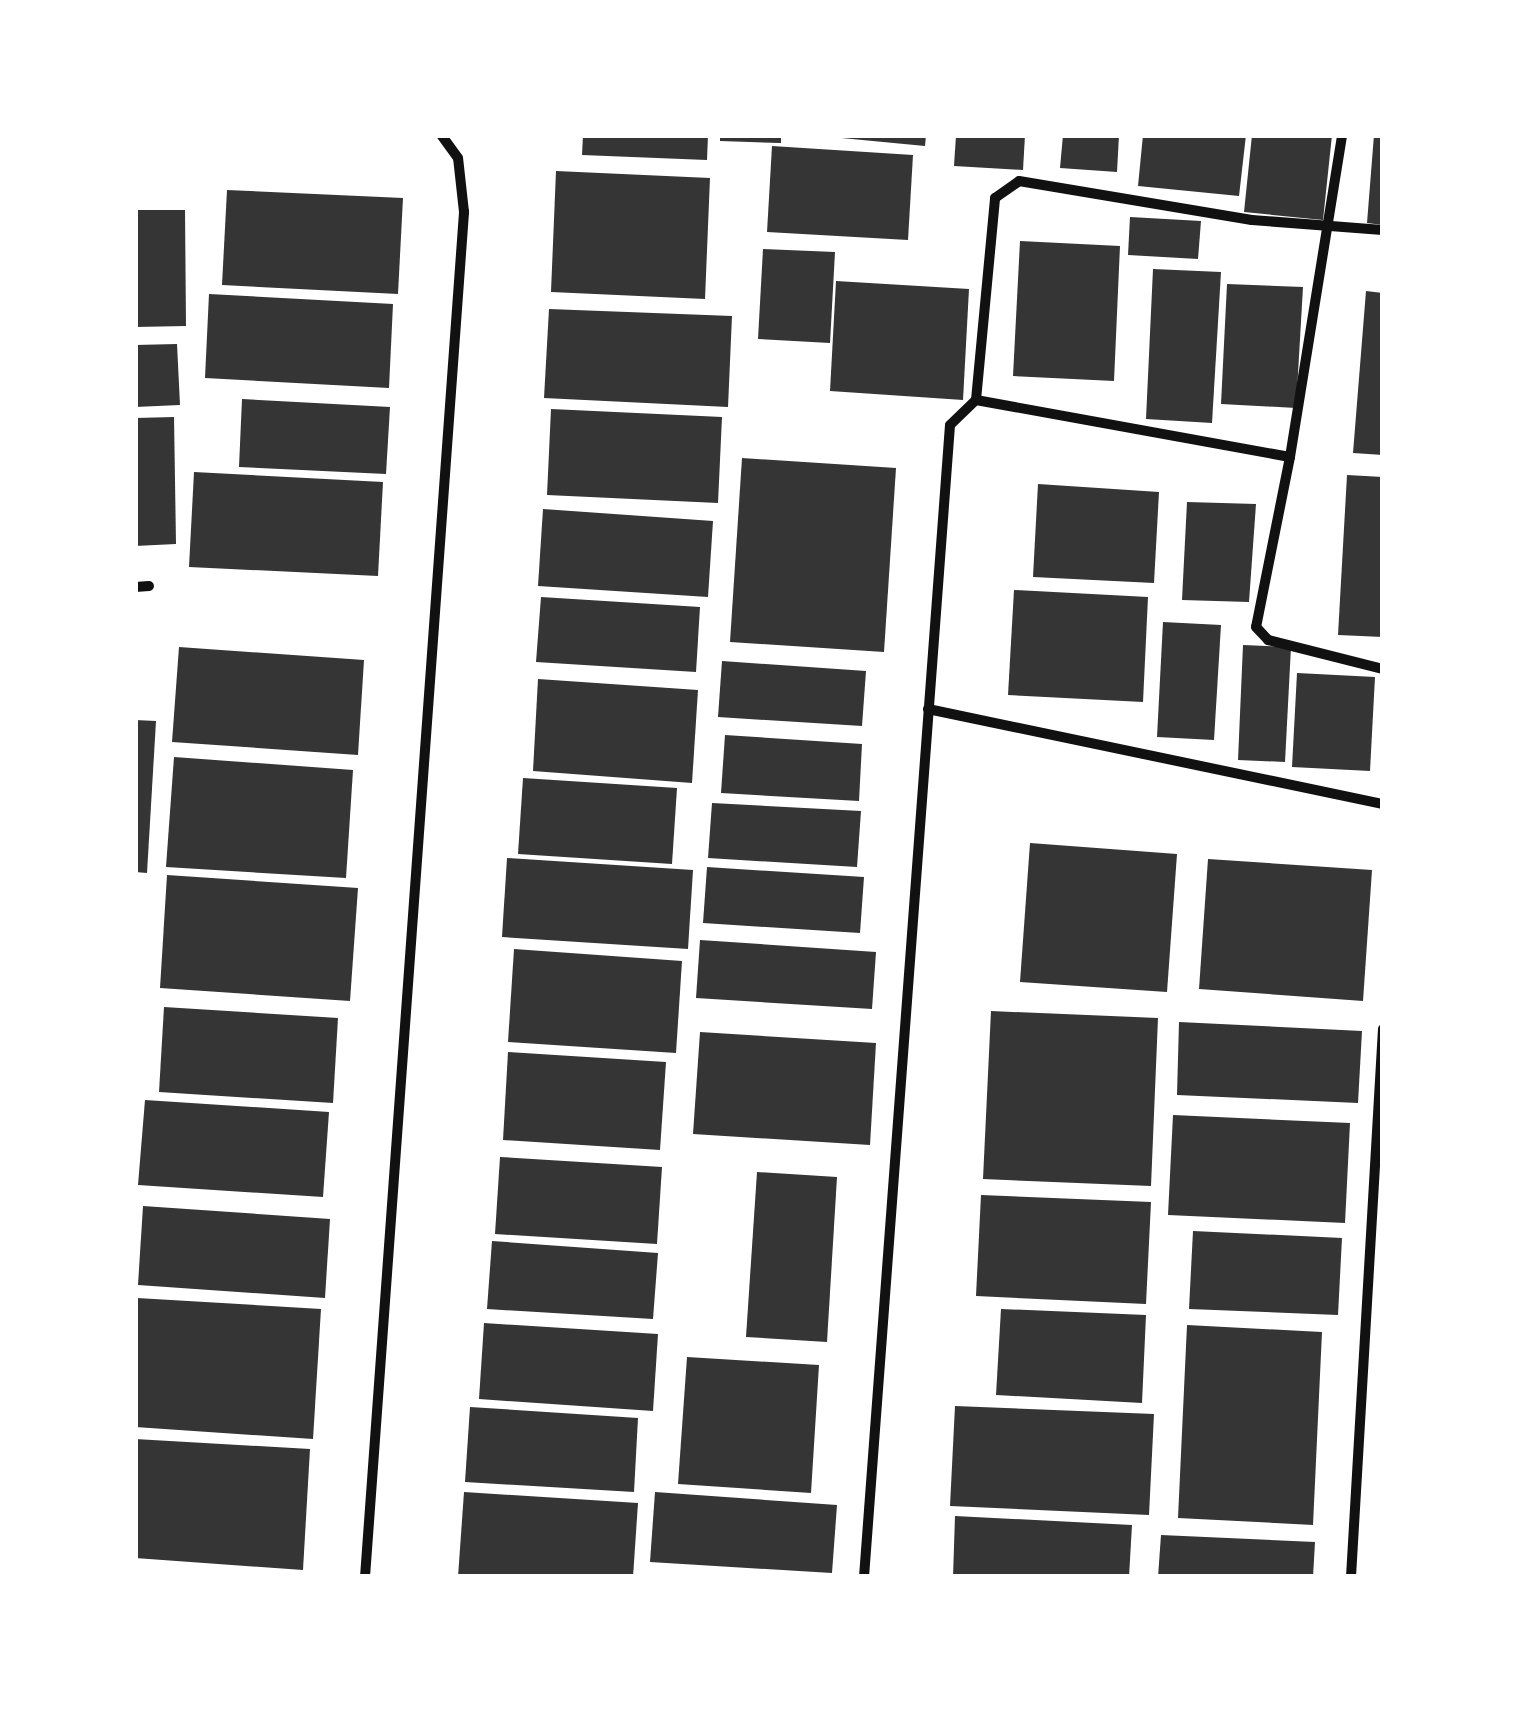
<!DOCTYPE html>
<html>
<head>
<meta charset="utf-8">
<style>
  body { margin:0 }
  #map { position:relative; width:1518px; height:1712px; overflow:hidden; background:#fff; font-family:Helvetica,sans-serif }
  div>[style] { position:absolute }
  .building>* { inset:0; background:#353535 }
  .minor>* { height:10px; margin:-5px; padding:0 5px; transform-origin:5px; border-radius:5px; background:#111 }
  span { translate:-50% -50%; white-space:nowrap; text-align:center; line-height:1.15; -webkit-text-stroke:8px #fff; paint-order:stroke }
  .frame { position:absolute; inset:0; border:138px solid #fff; pointer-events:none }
</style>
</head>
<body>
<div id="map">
  <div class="building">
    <div style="clip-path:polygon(583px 135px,708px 135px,707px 160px,582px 155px)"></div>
    <div style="clip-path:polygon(720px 135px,781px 135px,781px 143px,720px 141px)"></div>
    <div style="clip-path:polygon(810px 135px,926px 135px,925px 146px)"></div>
    <div style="clip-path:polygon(956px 135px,1025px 135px,1023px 170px,954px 166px)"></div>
    <div style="clip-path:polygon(1063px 135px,1119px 135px,1117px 172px,1060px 168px)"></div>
    <div style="clip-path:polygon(1143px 135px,1246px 135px,1239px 196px,1138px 186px)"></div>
    <div style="clip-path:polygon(1252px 135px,1332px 135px,1323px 220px,1244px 212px)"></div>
    <div style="clip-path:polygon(1374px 135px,1383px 135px,1383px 225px,1367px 223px)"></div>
    <div style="clip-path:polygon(772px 146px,913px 155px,908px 240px,767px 232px)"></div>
    <div style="clip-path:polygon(556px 171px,710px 178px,705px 299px,551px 292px)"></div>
    <div style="clip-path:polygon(227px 190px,403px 198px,398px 294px,222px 285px)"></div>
    <div style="clip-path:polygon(135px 210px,185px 210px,186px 326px,135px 327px)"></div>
    <div style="clip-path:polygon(1130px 217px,1201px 221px,1198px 259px,1128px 255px)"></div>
    <div style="clip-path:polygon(1020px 241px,1120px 246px,1114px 381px,1013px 376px)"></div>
    <div style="clip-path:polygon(763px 249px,835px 252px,830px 343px,758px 339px)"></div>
    <div style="clip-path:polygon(1153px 269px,1221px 272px,1212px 423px,1146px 419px)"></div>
    <div style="clip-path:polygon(836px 281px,969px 289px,963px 400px,830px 391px)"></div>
    <div style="clip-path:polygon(1227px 284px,1303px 287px,1296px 408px,1221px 404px)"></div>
    <div style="clip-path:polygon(1366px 291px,1383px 293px,1383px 455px,1353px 453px)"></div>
    <div style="clip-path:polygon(209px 294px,393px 304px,389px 388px,205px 378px)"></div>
    <div style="clip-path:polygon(549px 309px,732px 316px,728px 407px,544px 398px)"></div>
    <div style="clip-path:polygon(177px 344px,180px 405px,135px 407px,135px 345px)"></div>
    <div style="clip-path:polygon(242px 399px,390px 407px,386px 474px,239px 467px)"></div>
    <div style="clip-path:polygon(551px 409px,722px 417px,718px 503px,547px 495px)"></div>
    <div style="clip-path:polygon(174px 417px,176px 544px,135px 546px,135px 418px)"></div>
    <div style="clip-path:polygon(742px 458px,896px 468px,884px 652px,730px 642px)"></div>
    <div style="clip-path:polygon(194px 472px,383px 482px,378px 576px,189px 567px)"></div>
    <div style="clip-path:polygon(1347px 475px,1383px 477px,1383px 637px,1338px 635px)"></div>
    <div style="clip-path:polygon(1038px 484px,1159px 492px,1154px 583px,1033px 577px)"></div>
    <div style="clip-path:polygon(1187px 502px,1256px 504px,1249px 602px,1182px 600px)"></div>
    <div style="clip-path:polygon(543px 509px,713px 521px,708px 597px,538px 586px)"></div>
    <div style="clip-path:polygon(1014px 590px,1148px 597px,1143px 702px,1008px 695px)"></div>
    <div style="clip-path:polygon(541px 597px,700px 607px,696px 672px,536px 662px)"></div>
    <div style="clip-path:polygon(1163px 622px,1221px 625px,1214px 740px,1157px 737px)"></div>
    <div style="clip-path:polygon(1243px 645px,1291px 647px,1285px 762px,1238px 760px)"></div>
    <div style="clip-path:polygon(179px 647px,364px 660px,358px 755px,172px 742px)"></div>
    <div style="clip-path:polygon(722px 661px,866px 671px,862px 726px,718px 717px)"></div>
    <div style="clip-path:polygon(1297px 673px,1375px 677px,1370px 771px,1292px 767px)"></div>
    <div style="clip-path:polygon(538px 679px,698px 690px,692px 783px,533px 771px)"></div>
    <div style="clip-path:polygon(135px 720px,156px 721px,147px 873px,135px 872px)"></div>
    <div style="clip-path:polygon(725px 735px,862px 744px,859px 801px,721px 793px)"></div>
    <div style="clip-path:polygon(174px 757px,353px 770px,346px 878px,166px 867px)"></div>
    <div style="clip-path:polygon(523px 778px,677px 788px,672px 864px,518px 854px)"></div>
    <div style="clip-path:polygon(712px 803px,861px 811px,857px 867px,708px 858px)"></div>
    <div style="clip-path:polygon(1030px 843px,1177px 854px,1167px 992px,1020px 982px)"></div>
    <div style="clip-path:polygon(507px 858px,693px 870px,688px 949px,502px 937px)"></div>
    <div style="clip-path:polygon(1208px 859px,1372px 870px,1363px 1001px,1199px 989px)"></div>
    <div style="clip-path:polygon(707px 867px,864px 877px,860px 933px,703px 923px)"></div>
    <div style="clip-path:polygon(167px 875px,358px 888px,350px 1001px,160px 988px)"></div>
    <div style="clip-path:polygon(700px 940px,876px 952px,872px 1009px,696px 998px)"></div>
    <div style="clip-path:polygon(514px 949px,682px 961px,676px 1053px,508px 1042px)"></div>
    <div style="clip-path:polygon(164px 1007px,338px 1018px,333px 1103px,159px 1092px)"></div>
    <div style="clip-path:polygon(991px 1011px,1158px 1018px,1151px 1186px,983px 1179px)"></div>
    <div style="clip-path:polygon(1179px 1022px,1362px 1031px,1358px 1103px,1177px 1095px)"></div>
    <div style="clip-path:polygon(700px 1032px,876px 1043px,870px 1145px,693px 1134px)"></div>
    <div style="clip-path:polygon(508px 1052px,666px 1062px,660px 1150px,503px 1140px)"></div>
    <div style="clip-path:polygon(145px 1100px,329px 1112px,323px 1197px,138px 1185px)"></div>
    <div style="clip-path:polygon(1173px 1115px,1350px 1123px,1345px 1223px,1168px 1215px)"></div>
    <div style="clip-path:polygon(500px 1157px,662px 1167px,657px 1244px,495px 1234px)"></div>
    <div style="clip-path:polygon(757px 1172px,837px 1177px,827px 1342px,746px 1337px)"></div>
    <div style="clip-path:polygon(981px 1195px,1151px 1202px,1146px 1304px,976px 1296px)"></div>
    <div style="clip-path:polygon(143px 1206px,330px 1219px,325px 1298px,138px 1285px)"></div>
    <div style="clip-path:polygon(1193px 1231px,1342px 1238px,1338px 1315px,1189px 1309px)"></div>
    <div style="clip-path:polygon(492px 1241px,658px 1253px,653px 1319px,487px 1309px)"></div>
    <div style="clip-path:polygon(137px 1298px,321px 1309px,313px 1439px,135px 1427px)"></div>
    <div style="clip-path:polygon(1001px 1309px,1146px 1315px,1142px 1403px,996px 1395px)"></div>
    <div style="clip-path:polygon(484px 1323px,658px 1334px,653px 1411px,479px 1399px)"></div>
    <div style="clip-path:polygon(1187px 1325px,1322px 1332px,1313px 1525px,1178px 1518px)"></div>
    <div style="clip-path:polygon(687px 1357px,819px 1365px,811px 1493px,678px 1484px)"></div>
    <div style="clip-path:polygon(955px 1406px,1154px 1414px,1149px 1515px,950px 1506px)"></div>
    <div style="clip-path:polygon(470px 1407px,638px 1418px,634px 1492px,465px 1482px)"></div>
    <div style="clip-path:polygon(135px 1439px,310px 1449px,303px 1570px,135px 1558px)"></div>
    <div style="clip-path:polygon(464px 1492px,638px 1503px,633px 1577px,458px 1577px)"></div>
    <div style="clip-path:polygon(655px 1492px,837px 1505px,832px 1573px,650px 1562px)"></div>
    <div style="clip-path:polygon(955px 1516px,1132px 1525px,1129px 1577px,953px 1577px)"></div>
    <div style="clip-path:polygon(1161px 1535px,1315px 1542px,1313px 1577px,1158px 1577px)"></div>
  </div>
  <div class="minor">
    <div style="left:976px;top:400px;width:203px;rotate:-84.6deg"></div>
    <div style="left:995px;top:198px;width:29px;rotate:-35deg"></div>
    <div style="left:1019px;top:181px;width:236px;rotate:9.5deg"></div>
    <div style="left:1252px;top:220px;width:131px;rotate:4.4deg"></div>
    <div style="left:1290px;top:457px;width:173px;rotate:101.3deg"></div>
    <div style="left:1256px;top:627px;width:18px;rotate:47deg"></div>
    <div style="left:1268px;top:640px;width:119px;rotate:14.2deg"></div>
    <div style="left:135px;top:587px;width:14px;rotate:-4deg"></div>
    <div style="left:928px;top:709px;width:465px;rotate:11.8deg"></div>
    <div style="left:365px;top:1577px;width:1369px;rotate:-85.85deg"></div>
    <div style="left:464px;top:212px;width:54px;rotate:-96.3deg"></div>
    <div style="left:458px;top:158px;width:29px;rotate:-126deg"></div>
    <div style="left:864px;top:1577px;width:1155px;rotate:-85.73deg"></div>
    <div style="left:950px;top:425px;width:36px;rotate:-44deg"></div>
    <div style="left:976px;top:400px;width:319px;rotate:10.3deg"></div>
    <div style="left:1290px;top:457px;width:326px;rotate:-80.8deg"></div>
    <div style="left:1351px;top:1577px;width:549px;rotate:-86.66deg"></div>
  </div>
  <div class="frame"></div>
</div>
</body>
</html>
